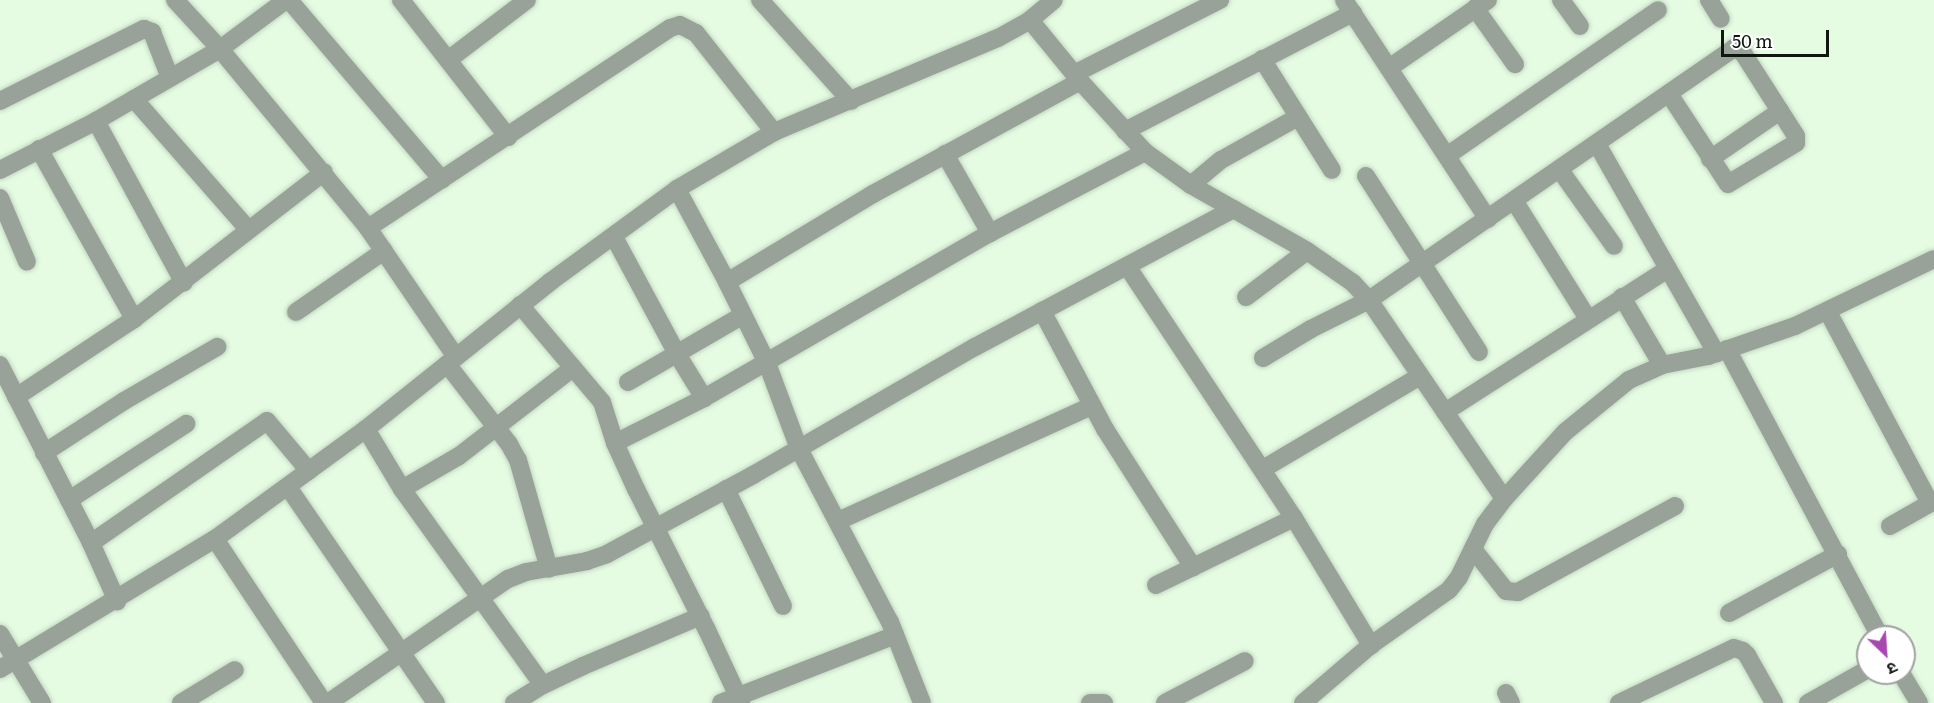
<!DOCTYPE html>
<html>
<head>
<meta charset="utf-8">
<style>
  body { margin:0 }
  #map { position:relative; width:1934px; height:703px; overflow:hidden; background:#e5fce3; font-family:Literata,"Noto Sans Devanagari",serif }
  div>[style] { position:absolute }
  .roads { filter:drop-shadow(0 0 2px #c3d7c1) drop-shadow(0 0 2px #c3d7c1) }
  .minor>* { height:18px; margin:-9px; padding:0 9px; transform-origin:9px; border-radius:9px; background:#98a298 }
  span { translate:-50% -50%; white-space:nowrap; text-align:center; line-height:1.15; -webkit-text-stroke:5px #fff; paint-order:stroke }
  .north { position:absolute; left:1856px; top:625px; width:60px; height:60px; box-sizing:border-box; background:#fff; border:2px solid #9fa29f; border-radius:50%; rotate:155deg; font-size:16px; font-weight:700; line-height:24px; text-align:center; color:#0f170f }
  .north::after { content:''; display:block; margin:auto; width:21px; height:27px; background:#a748b1; clip-path:polygon(50% 0,100% 100%,50% 72%,0 100%) }
  .scale { position:absolute; left:1721px; top:30px; width:108px; height:27px; box-sizing:border-box; border:3px solid #0f170f; border-top:0; padding-left:8px; font-size:18px; line-height:21px; white-space:nowrap; color:#0f170f; -webkit-text-stroke:4px #fff; paint-order:stroke }
</style>
</head>
<body>
<div id="map">
  <div class="roads">
    <div class="minor">
      <div style="left:175px;top:0;width:67px;rotate:47.4deg"></div>
      <div style="left:220px;top:49px;width:232px;rotate:50.4deg"></div>
      <div style="left:368px;top:228px;width:156px;rotate:55.7deg"></div>
      <div style="left:289px;top:0;width:236px;rotate:49.6deg"></div>
      <div style="left:401px;top:0;width:174px;rotate:52deg"></div>
      <div style="left:760px;top:0;width:136px;rotate:48deg"></div>
      <div style="left:1344px;top:0;width:262px;rotate:56.7deg"></div>
      <div style="left:1561px;top:0;width:32px;rotate:54deg"></div>
      <div style="left:1709px;top:0;width:22px;rotate:58deg"></div>
      <div style="left:1475px;top:8px;width:69px;rotate:54.5deg"></div>
      <div style="left:1030px;top:20px;width:79px;rotate:50.7deg"></div>
      <div style="left:1080px;top:81px;width:96px;rotate:47.5deg"></div>
      <div style="left:1145px;top:152px;width:57px;rotate:35.7deg"></div>
      <div style="left:1191px;top:185px;width:133px;rotate:29.6deg"></div>
      <div style="left:1307px;top:251px;width:56px;rotate:34.8deg"></div>
      <div style="left:1353px;top:283px;width:23px;rotate:47deg"></div>
      <div style="left:1369px;top:300px;width:240px;rotate:55.8deg"></div>
      <div style="left:1262px;top:59px;width:131px;rotate:57.8deg"></div>
      <div style="left:448px;top:60px;width:99px;rotate:-37.2deg"></div>
      <div style="left:1389px;top:68px;width:120px;rotate:-34.5deg"></div>
      <div style="left:1074px;top:74px;width:164px;rotate:-26.9deg"></div>
      <div style="left:134px;top:99px;width:173px;rotate:48.8deg"></div>
      <div style="left:0;top:101px;width:161px;rotate:-26.6deg"></div>
      <div style="left:144px;top:29px;width:9px;rotate:21deg"></div>
      <div style="left:152px;top:32px;width:49px;rotate:68.6deg"></div>
      <div style="left:96px;top:121px;width:184px;rotate:61.5deg"></div>
      <div style="left:1125px;top:131px;width:257px;rotate:-27.4deg"></div>
      <div style="left:1597px;top:144px;width:241px;rotate:60.3deg"></div>
      <div style="left:39px;top:149px;width:195px;rotate:60.8deg"></div>
      <div style="left:945px;top:154px;width:91px;rotate:60.3deg"></div>
      <div style="left:1448px;top:155px;width:255px;rotate:-34.6deg"></div>
      <div style="left:1710px;top:159px;width:85px;rotate:-34.4deg"></div>
      <div style="left:0;top:170px;width:108px;rotate:-27deg"></div>
      <div style="left:96px;top:121px;width:143px;rotate:-30.1deg"></div>
      <div style="left:220px;top:49px;width:82px;rotate:-36.6deg"></div>
      <div style="left:1560px;top:170px;width:93px;rotate:54.6deg"></div>
      <div style="left:1366px;top:176px;width:209px;rotate:57.3deg"></div>
      <div style="left:1191px;top:185px;width:39px;rotate:-40deg"></div>
      <div style="left:1221px;top:160px;width:88px;rotate:-29.2deg"></div>
      <div style="left:677px;top:189px;width:106px;rotate:61.7deg"></div>
      <div style="left:727px;top:282px;width:90px;rotate:63.7deg"></div>
      <div style="left:767px;top:363px;width:92px;rotate:69.6deg"></div>
      <div style="left:799px;top:449px;width:195px;rotate:62.3deg"></div>
      <div style="left:890px;top:622px;width:87px;rotate:68.4deg"></div>
      <div style="left:0;top:198px;width:69px;rotate:67.1deg"></div>
      <div style="left:1515px;top:202px;width:138px;rotate:58deg"></div>
      <div style="left:368px;top:228px;width:362px;rotate:-33.5deg"></div>
      <div style="left:670px;top:28px;width:10px;rotate:-17deg"></div>
      <div style="left:680px;top:25px;width:18px;rotate:27deg"></div>
      <div style="left:696px;top:33px;width:126px;rotate:51.8deg"></div>
      <div style="left:614px;top:237px;width:133px;rotate:61.7deg"></div>
      <div style="left:677px;top:354px;width:52px;rotate:58.5deg"></div>
      <div style="left:1127px;top:266px;width:302px;rotate:56.5deg"></div>
      <div style="left:1294px;top:518px;width:149px;rotate:58.8deg"></div>
      <div style="left:727px;top:282px;width:170px;rotate:-31.1deg"></div>
      <div style="left:873px;top:194px;width:236px;rotate:-28.6deg"></div>
      <div style="left:1246px;top:297px;width:76px;rotate:-37deg"></div>
      <div style="left:1622px;top:297px;width:79px;rotate:59.5deg"></div>
      <div style="left:520px;top:305px;width:127px;rotate:49.8deg"></div>
      <div style="left:602px;top:402px;width:43px;rotate:72.4deg"></div>
      <div style="left:615px;top:443px;width:51px;rotate:65.5deg"></div>
      <div style="left:636px;top:489px;width:158px;rotate:63.3deg"></div>
      <div style="left:707px;top:630px;width:81px;rotate:65deg"></div>
      <div style="left:1042px;top:311px;width:134px;rotate:61.9deg"></div>
      <div style="left:1105px;top:429px;width:164px;rotate:57.5deg"></div>
      <div style="left:296px;top:312px;width:107px;rotate:-34.7deg"></div>
      <div style="left:1828px;top:312px;width:217px;rotate:61.9deg"></div>
      <div style="left:1727px;top:349px;width:326px;rotate:62deg"></div>
      <div style="left:1263px;top:358px;width:56px;rotate:-31.1deg"></div>
      <div style="left:1311px;top:329px;width:65px;rotate:-26.6deg"></div>
      <div style="left:1369px;top:300px;width:444px;rotate:-34.6deg"></div>
      <div style="left:1734px;top:48px;width:10px;rotate:29deg"></div>
      <div style="left:1743px;top:53px;width:98px;rotate:57.4deg"></div>
      <div style="left:1796px;top:136px;width:7px;rotate:90deg"></div>
      <div style="left:1796px;top:143px;width:79px;rotate:148.9deg"></div>
      <div style="left:1728px;top:184px;width:108px;rotate:-123.2deg"></div>
      <div style="left:447px;top:364px;width:101px;rotate:52.2deg"></div>
      <div style="left:509px;top:444px;width:18px;rotate:61deg"></div>
      <div style="left:518px;top:460px;width:113px;rotate:74.1deg"></div>
      <div style="left:0;top:365px;width:200px;rotate:62.9deg"></div>
      <div style="left:91px;top:543px;width:64px;rotate:65.9deg"></div>
      <div style="left:628px;top:382px;width:133px;rotate:-30.2deg"></div>
      <div style="left:16px;top:397px;width:141px;rotate:-33.5deg"></div>
      <div style="left:134px;top:319px;width:240px;rotate:-37.7deg"></div>
      <div style="left:1445px;top:412px;width:265px;rotate:-32.7deg"></div>
      <div style="left:366px;top:429px;width:70px;rotate:59deg"></div>
      <div style="left:402px;top:489px;width:241px;rotate:54.3deg"></div>
      <div style="left:615px;top:443px;width:100px;rotate:-26.8deg"></div>
      <div style="left:704px;top:398px;width:330px;rotate:-30deg"></div>
      <div style="left:990px;top:233px;width:175px;rotate:-27.6deg"></div>
      <div style="left:44px;top:453px;width:95px;rotate:-33deg"></div>
      <div style="left:124px;top:401px;width:108px;rotate:-30.1deg"></div>
      <div style="left:1263px;top:469px;width:182px;rotate:-30.6deg"></div>
      <div style="left:288px;top:487px;width:262px;rotate:55.6deg"></div>
      <div style="left:402px;top:489px;width:66px;rotate:-30.1deg"></div>
      <div style="left:459px;top:456px;width:144px;rotate:-37.7deg"></div>
      <div style="left:726px;top:489px;width:130px;rotate:64deg"></div>
      <div style="left:69px;top:500px;width:140px;rotate:-33deg"></div>
      <div style="left:838px;top:521px;width:279px;rotate:-24.4deg"></div>
      <div style="left:1890px;top:526px;width:51px;rotate:-29.6deg"></div>
      <div style="left:215px;top:539px;width:197px;rotate:56.4deg"></div>
      <div style="left:91px;top:543px;width:214px;rotate:-34.7deg"></div>
      <div style="left:267px;top:421px;width:65px;rotate:50deg"></div>
      <div style="left:1473px;top:549px;width:53px;rotate:51.8deg"></div>
      <div style="left:1506px;top:591px;width:12px;rotate:5deg"></div>
      <div style="left:1518px;top:592px;width:179px;rotate:-28.7deg"></div>
      <div style="left:1156px;top:585px;width:153px;rotate:-25.9deg"></div>
      <div style="left:1729px;top:613px;width:124px;rotate:-28.4deg"></div>
      <div style="left:0;top:634px;width:81px;rotate:58.7deg"></div>
      <div style="left:0;top:669px;width:251px;rotate:-31.2deg"></div>
      <div style="left:215px;top:539px;width:187px;rotate:-36.1deg"></div>
      <div style="left:366px;top:429px;width:236px;rotate:-38.6deg"></div>
      <div style="left:550px;top:282px;width:157px;rotate:-36.2deg"></div>
      <div style="left:677px;top:189px;width:113px;rotate:-30.4deg"></div>
      <div style="left:774px;top:132px;width:243px;rotate:-22.8deg"></div>
      <div style="left:998px;top:38px;width:37px;rotate:-29deg"></div>
      <div style="left:1030px;top:20px;width:31px;rotate:-40deg"></div>
      <div style="left:1901px;top:673px;width:35px;rotate:59deg"></div>
      <div style="left:1506px;top:693px;width:11px;rotate:63deg"></div>
      <div style="left:181px;top:703px;width:63px;rotate:-31.4deg"></div>
      <div style="left:328px;top:703px;width:219px;rotate:-34.6deg"></div>
      <div style="left:508px;top:579px;width:19px;rotate:-21deg"></div>
      <div style="left:526px;top:572px;width:62px;rotate:-10.2deg"></div>
      <div style="left:587px;top:561px;width:21px;rotate:-19deg"></div>
      <div style="left:607px;top:554px;width:166px;rotate:-28.4deg"></div>
      <div style="left:753px;top:475px;width:256px;rotate:-30deg"></div>
      <div style="left:975px;top:347px;width:293px;rotate:-28.1deg"></div>
      <div style="left:514px;top:703px;width:34px;rotate:-32deg"></div>
      <div style="left:543px;top:685px;width:44px;rotate:-25.4deg"></div>
      <div style="left:583px;top:666px;width:128px;rotate:-23deg"></div>
      <div style="left:721px;top:703px;width:187px;rotate:-21.3deg"></div>
      <div style="left:1090px;top:703px;width:14px"></div>
      <div style="left:1165px;top:703px;width:90px;rotate:-27.7deg"></div>
      <div style="left:1303px;top:703px;width:89px;rotate:-40.5deg"></div>
      <div style="left:1371px;top:645px;width:95px;rotate:-35.2deg"></div>
      <div style="left:1449px;top:590px;width:16px;rotate:-52deg"></div>
      <div style="left:1459px;top:577px;width:59px;rotate:-63.9deg"></div>
      <div style="left:1485px;top:524px;width:31px;rotate:-53deg"></div>
      <div style="left:1504px;top:499px;width:91px;rotate:-47.7deg"></div>
      <div style="left:1565px;top:432px;width:82px;rotate:-39.1deg"></div>
      <div style="left:1629px;top:380px;width:36px;rotate:-24deg"></div>
      <div style="left:1662px;top:365px;width:47px;rotate:-11.1deg"></div>
      <div style="left:1708px;top:356px;width:92px;rotate:-19deg"></div>
      <div style="left:1795px;top:326px;width:154px;rotate:-25.7deg"></div>
      <div style="left:1619px;top:703px;width:127px;rotate:-25.6deg"></div>
      <div style="left:1734px;top:648px;width:9px;rotate:18deg"></div>
      <div style="left:1743px;top:651px;width:6px;rotate:45deg"></div>
      <div style="left:1747px;top:655px;width:55px;rotate:60.6deg"></div>
      <div style="left:1808px;top:703px;width:69px;rotate:-29.5deg"></div>
    </div>
  </div>
  <div class="north">उ</div>
  <div class="scale">50 m</div>
</div>
</body>
</html>
